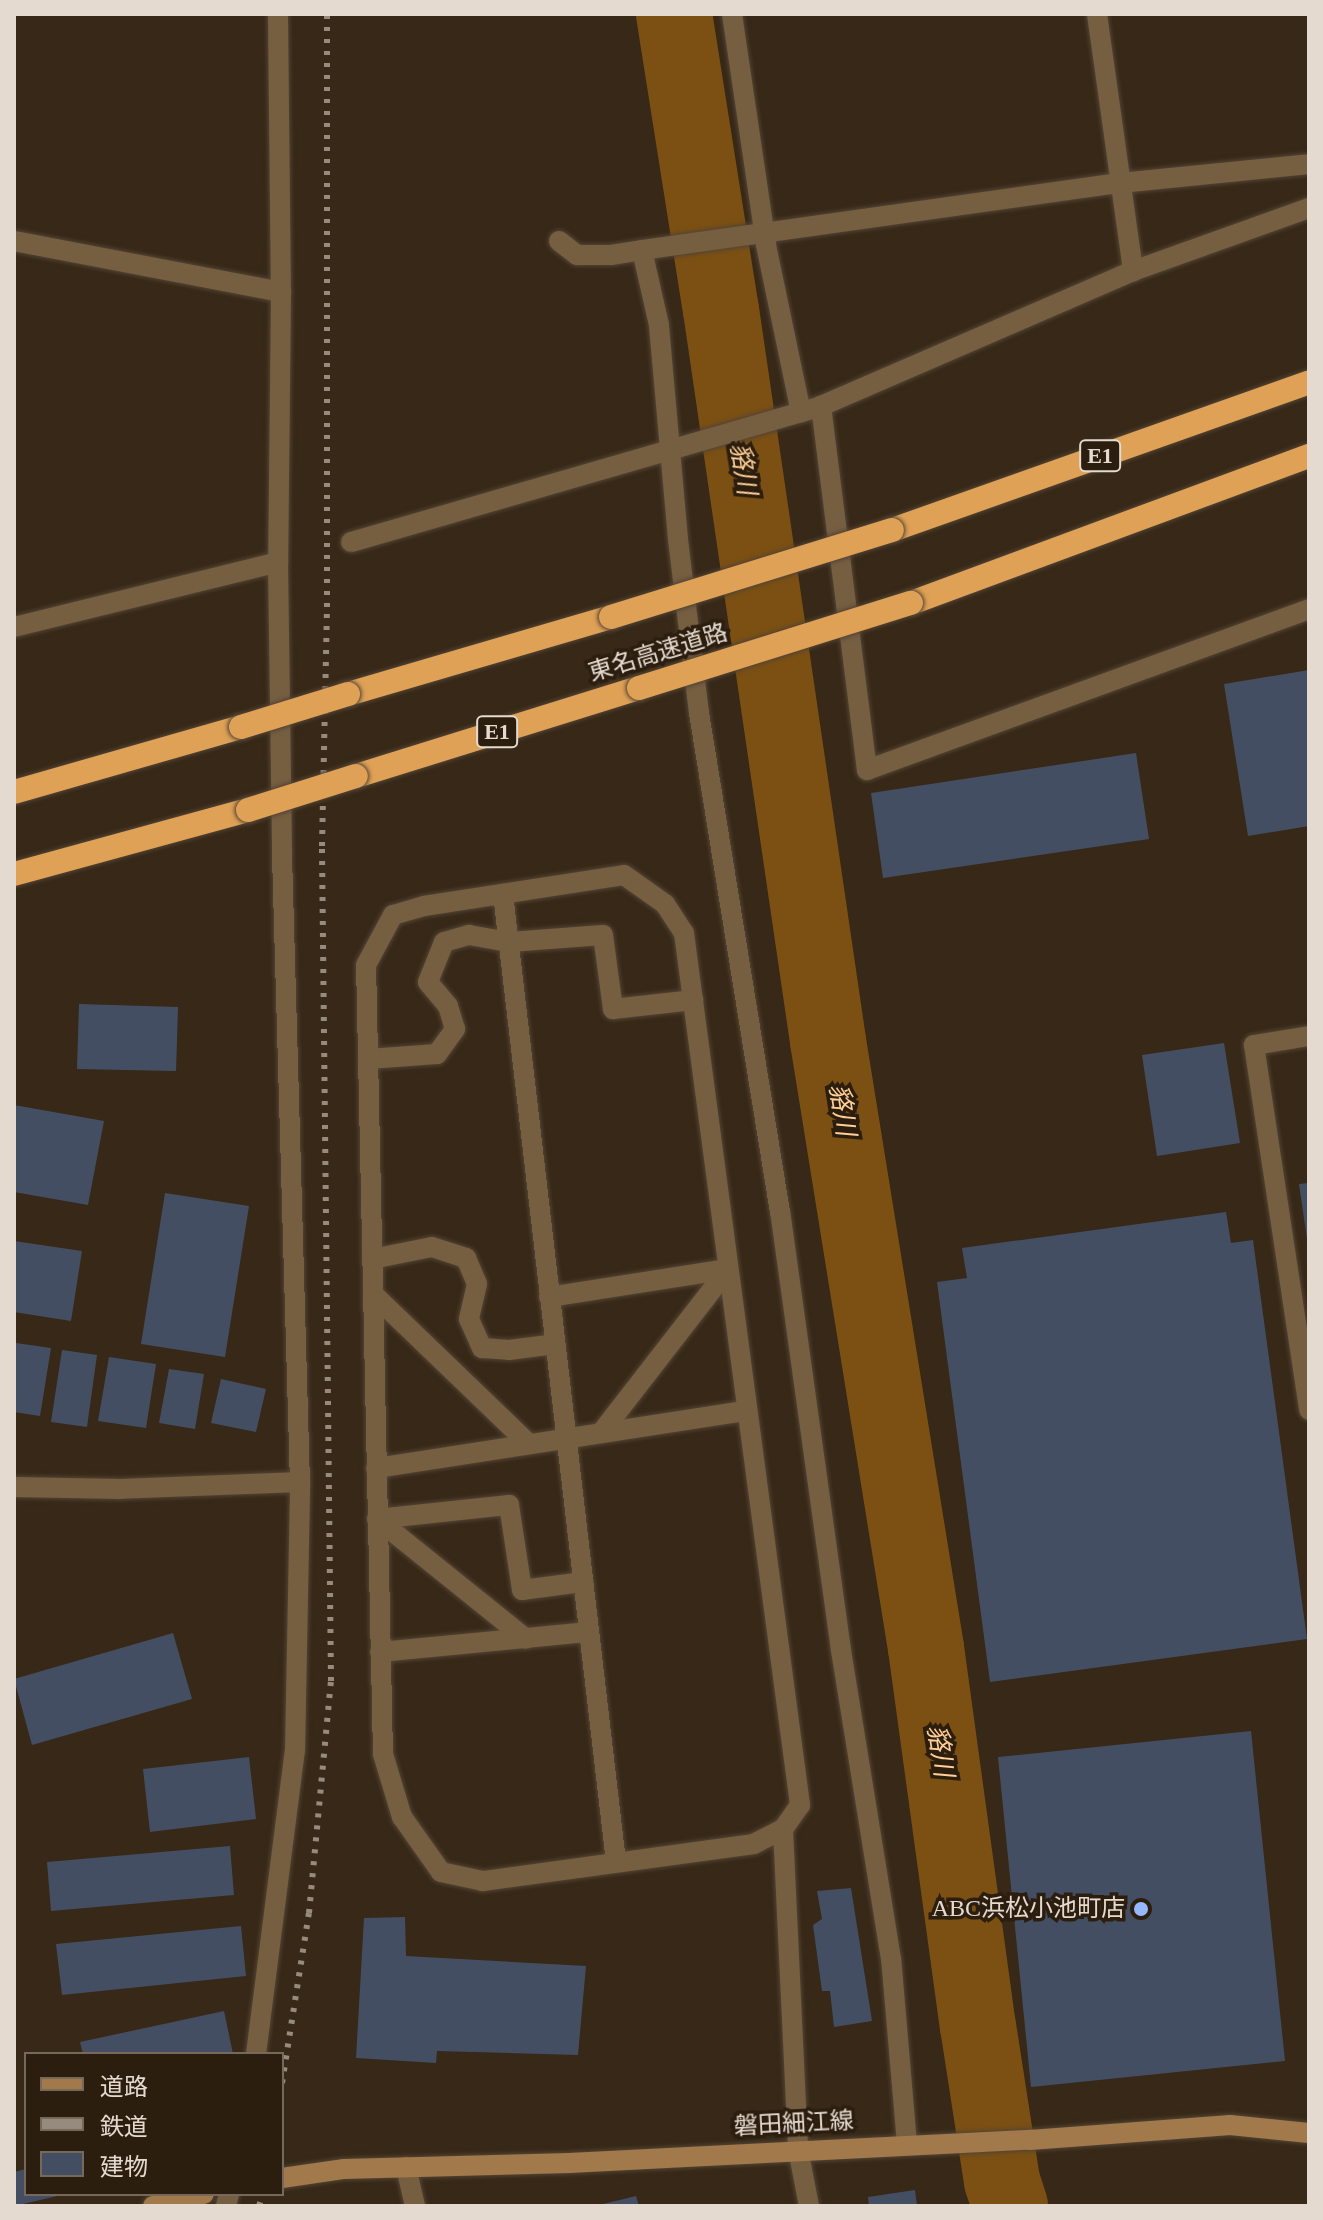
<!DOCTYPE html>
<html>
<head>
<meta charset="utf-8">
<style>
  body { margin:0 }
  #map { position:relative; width:1323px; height:2220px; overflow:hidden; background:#372817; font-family:"Times New Roman","Noto Sans JP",serif }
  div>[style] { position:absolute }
  .river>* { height:76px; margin:-38px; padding:0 38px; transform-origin:38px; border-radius:38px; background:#7c5013 }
  .building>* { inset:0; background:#444e62 }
  .roads { filter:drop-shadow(0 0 2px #534435) drop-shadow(0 0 2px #534435) }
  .lane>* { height:20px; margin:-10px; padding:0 10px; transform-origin:10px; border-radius:10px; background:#765e41 }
  .street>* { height:20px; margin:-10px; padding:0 10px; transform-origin:10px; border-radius:10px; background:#765e41 }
  .secondary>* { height:20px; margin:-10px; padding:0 10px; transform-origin:10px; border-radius:10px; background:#a1794b }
  .highway>* { height:24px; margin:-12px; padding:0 12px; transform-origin:12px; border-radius:12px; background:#dfa156 }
  .rail>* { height:6px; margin-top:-3px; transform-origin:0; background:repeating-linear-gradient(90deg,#978b7e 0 4px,transparent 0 12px) }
  .bridges { filter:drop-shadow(0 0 2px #534435) drop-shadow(0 0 2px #534435) }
  .highway-bridge>* { height:24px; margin:-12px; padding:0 12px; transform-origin:12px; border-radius:12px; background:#dfa156 }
  .dots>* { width:22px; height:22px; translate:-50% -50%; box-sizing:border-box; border:4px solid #2c1e0e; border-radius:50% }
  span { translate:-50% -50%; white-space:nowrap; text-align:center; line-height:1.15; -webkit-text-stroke:7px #2c1e0e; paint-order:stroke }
  .shield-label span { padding:2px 6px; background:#2c1e0e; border:2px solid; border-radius:6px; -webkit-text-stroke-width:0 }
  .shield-label { font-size:22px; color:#e4dad0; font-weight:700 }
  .street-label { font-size:24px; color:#e4dad0 }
  .poi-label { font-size:24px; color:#e4dad0 }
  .right { translate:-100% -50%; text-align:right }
  .water-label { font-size:26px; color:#ffcf98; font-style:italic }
  .frame { position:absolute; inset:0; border:16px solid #e4dad0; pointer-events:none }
  .legend { position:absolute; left:24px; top:2052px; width:260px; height:144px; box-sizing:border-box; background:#2c1e0e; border:2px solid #76695c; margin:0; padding:10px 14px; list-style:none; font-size:24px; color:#e4dad0 }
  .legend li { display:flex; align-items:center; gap:16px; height:40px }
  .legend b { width:40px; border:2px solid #76695c }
</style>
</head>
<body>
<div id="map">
  <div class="river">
    <div style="left:674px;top:14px;width:300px;rotate:81deg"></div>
    <div style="left:721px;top:310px;width:739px;rotate:81.67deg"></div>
    <div style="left:828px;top:1041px;width:615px;rotate:80.83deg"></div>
    <div style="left:926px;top:1648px;width:382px;rotate:82.2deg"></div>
    <div style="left:978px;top:2026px;width:157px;rotate:81.2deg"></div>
    <div style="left:1002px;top:2181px;width:26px;rotate:72deg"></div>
  </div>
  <div class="building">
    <div style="clip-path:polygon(1309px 670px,1309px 826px,1248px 836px,1224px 684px)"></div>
    <div style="clip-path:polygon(1136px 753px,1149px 839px,883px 878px,871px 793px)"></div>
    <div style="clip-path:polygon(79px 1004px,178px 1007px,176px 1071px,77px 1069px)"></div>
    <div style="clip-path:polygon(1224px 1043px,1240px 1143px,1157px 1156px,1142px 1055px)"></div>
    <div style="clip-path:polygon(14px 1105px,104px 1121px,88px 1205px,14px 1192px)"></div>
    <div style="clip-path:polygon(1309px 1183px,1309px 1239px,1307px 1239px,1299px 1184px)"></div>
    <div style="clip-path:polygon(165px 1193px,249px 1206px,225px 1357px,141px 1344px)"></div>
    <div style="clip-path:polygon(1226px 1212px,1231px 1243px,1253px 1240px,1307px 1639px,990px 1682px,937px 1282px,967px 1278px,962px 1248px)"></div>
    <div style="clip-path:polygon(14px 1241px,82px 1251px,71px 1321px,14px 1312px)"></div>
    <div style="clip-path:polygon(16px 1343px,51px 1348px,40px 1416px,14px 1412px)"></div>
    <div style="clip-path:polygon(62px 1350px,97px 1355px,87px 1427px,51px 1422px)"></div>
    <div style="clip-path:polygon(109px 1357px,156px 1364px,146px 1428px,98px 1421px)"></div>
    <div style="clip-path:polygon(169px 1369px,204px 1374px,195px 1429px,159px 1423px)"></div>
    <div style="clip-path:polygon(221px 1379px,266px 1389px,256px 1432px,211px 1423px)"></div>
    <div style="clip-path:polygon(173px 1633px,192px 1699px,32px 1745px,14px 1679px)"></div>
    <div style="clip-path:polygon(1251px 1731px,1285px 2061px,1031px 2087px,998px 1757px)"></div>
    <div style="clip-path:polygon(249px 1757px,256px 1819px,150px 1832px,143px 1769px)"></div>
    <div style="clip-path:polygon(230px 1846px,234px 1895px,51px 1911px,47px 1862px)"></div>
    <div style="clip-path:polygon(851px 1888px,872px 2021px,834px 2027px,830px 1991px,822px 1991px,813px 1925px,822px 1919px,817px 1891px)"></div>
    <div style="clip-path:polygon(405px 1917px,406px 1956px,586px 1966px,578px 2055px,437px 2051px,436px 2063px,356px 2058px,364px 1918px)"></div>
    <div style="clip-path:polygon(241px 1926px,246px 1976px,62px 1995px,56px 1944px)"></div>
    <div style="clip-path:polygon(224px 2011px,233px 2054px,83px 2054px,80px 2042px)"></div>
    <div style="clip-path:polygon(26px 2169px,26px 2194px,62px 2195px,14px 2206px,14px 2172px)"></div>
    <div style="clip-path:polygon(915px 2190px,917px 2206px,869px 2206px,868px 2197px)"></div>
    <div style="clip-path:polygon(636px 2196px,639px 2206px,600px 2206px,599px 2205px)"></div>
  </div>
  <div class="roads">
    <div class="lane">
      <div style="left:559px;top:241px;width:23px;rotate:38deg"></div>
      <div style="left:577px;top:255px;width:34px"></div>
      <div style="left:611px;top:255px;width:31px;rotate:-9deg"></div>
      <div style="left:624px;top:875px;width:50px;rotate:35.3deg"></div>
      <div style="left:665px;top:904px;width:35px;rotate:57deg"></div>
      <div style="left:684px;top:933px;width:880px;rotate:82.42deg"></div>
      <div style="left:800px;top:1805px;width:29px;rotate:125deg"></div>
      <div style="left:783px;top:1829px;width:33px;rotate:153deg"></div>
      <div style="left:754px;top:1844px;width:274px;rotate:172.2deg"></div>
      <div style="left:483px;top:1881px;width:43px;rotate:-167.9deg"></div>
      <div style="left:441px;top:1872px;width:67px;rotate:-125.3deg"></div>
      <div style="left:402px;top:1817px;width:66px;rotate:-106.8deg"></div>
      <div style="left:383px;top:1754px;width:789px;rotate:-91.23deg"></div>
      <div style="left:366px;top:965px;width:57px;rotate:-61.6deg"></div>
      <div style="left:393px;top:915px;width:32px;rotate:-16deg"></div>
      <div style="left:424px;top:906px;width:202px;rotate:-8.8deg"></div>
      <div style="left:503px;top:894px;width:975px;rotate:83.34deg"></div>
      <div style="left:368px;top:1059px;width:69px;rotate:-4.1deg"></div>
      <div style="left:437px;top:1054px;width:31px;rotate:-54deg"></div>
      <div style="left:455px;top:1029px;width:24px;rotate:-107deg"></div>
      <div style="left:448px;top:1006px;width:31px;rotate:-130deg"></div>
      <div style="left:428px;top:982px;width:43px;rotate:-68.2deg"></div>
      <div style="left:444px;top:942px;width:26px;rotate:-16deg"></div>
      <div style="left:469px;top:935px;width:41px;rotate:9.9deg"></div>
      <div style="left:509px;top:942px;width:94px;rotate:-4.3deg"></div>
      <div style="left:603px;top:935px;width:75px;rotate:82.3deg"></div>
      <div style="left:613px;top:1009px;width:81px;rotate:-6.4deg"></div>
      <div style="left:372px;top:1259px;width:61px;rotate:-11.3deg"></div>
      <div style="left:432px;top:1247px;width:36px;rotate:18deg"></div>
      <div style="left:466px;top:1258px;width:28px;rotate:67deg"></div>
      <div style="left:477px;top:1284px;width:36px;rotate:103deg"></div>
      <div style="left:469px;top:1319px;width:32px;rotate:66deg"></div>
      <div style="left:482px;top:1348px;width:27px;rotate:4deg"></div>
      <div style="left:509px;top:1350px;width:46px;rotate:-7.4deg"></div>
      <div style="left:373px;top:1294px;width:216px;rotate:43.9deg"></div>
      <div style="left:549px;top:1297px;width:181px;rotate:-8.9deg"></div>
      <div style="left:601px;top:1433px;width:207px;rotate:-52.2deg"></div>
      <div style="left:376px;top:1468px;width:374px;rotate:-8.8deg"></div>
      <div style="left:377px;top:1519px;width:133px;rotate:-6.1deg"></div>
      <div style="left:509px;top:1505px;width:86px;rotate:81.3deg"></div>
      <div style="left:522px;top:1590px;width:62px;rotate:-7.5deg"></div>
      <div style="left:377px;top:1519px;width:191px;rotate:38.8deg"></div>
      <div style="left:380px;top:1652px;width:210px;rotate:-5.5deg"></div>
      <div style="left:783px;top:1829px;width:320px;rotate:87.3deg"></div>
    </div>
    <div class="street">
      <div style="left:278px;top:14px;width:278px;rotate:89.4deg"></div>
      <div style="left:732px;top:14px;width:233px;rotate:81.6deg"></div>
      <div style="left:766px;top:245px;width:171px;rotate:78.2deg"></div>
      <div style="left:1097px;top:14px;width:260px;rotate:82deg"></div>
      <div style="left:14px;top:241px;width:272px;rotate:10.8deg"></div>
      <div style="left:281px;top:292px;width:270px;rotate:90.6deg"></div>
      <div style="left:278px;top:562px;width:293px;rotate:89.2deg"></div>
      <div style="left:282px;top:855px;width:627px;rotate:88.36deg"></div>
      <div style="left:300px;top:1482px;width:179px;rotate:177.8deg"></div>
      <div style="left:121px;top:1489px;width:107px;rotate:-178.9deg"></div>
      <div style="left:821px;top:406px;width:367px;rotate:82.8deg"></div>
      <div style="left:867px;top:770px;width:470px;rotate:-20deg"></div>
      <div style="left:351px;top:542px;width:489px;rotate:-16.1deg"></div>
      <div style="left:821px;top:406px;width:340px;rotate:-23.4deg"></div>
      <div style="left:1133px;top:271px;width:187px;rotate:-19.7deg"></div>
      <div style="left:14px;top:627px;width:272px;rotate:-13.8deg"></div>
      <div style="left:1309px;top:1036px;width:56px;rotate:170.7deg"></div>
      <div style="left:1254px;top:1045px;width:369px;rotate:81.4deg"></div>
      <div style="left:256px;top:2054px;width:305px;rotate:-82.7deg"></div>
      <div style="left:295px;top:1751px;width:269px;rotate:-88.9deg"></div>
      <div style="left:907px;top:2144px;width:186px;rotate:-94.9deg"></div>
      <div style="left:891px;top:1959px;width:313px;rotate:-99.2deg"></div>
      <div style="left:841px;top:1650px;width:442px;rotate:-97.9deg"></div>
      <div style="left:780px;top:1212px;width:506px;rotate:-99.22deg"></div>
      <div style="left:699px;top:713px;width:175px;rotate:-96.9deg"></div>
      <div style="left:678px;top:539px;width:215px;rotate:-95.1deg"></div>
      <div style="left:659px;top:325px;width:77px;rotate:-102.8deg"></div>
      <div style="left:642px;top:250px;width:483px;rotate:-8deg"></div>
      <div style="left:1120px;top:183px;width:190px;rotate:-5.7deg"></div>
      <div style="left:798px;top:2149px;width:58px;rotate:79.1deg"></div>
      <div style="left:406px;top:2167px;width:40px;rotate:77deg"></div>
      <div style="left:226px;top:2206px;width:12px;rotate:-76deg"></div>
    </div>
    <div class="secondary">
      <div style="left:282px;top:2178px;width:63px;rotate:-8.3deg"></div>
      <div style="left:344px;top:2169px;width:225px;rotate:-1.5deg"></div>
      <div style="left:569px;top:2163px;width:462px;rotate:-2.9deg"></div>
      <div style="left:1030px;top:2140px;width:201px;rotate:-4.3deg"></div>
      <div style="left:1230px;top:2125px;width:79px;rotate:5.8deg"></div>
      <div style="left:153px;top:2206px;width:52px;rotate:-13.2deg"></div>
    </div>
    <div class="highway">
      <div style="left:892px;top:530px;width:442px;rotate:-19.5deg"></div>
      <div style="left:911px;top:603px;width:424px;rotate:-20.3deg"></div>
      <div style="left:348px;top:694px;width:274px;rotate:-16.3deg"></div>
      <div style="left:356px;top:776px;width:296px;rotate:-17.3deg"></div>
      <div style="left:14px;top:792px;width:236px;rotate:-16deg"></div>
      <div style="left:14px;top:874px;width:243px;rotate:-15.3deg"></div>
    </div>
  </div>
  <div class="rail">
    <div style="left:282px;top:2083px;width:172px;rotate:-81deg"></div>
    <div style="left:309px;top:1913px;width:233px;rotate:-84.6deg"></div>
    <div style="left:331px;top:1681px;width:835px;rotate:-90.62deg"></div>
    <div style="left:322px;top:846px;width:239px;rotate:-88.8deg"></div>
    <div style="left:327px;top:607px;width:593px;rotate:-90deg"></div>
    <div style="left:259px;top:2206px;width:13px;rotate:-72deg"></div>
  </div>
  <div class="bridges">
    <div class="highway-bridge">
      <div style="left:611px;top:617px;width:294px;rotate:-17.2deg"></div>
      <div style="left:639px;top:688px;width:285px;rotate:-17.4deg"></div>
      <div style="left:241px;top:727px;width:112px;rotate:-17.1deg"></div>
      <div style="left:248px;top:810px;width:113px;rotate:-17.5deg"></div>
    </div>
  </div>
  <div class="dots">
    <div style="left:1141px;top:1909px;background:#94b7fd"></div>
  </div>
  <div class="shield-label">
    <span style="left:1100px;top:456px">E1</span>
    <span style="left:497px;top:732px">E1</span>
  </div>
  <div class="street-label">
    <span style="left:658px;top:653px;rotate:-17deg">東名高速道路</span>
    <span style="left:794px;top:2124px;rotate:-3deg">磐田細江線</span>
  </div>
  <div class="poi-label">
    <span class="right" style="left:1125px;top:1909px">ABC浜松小池町店</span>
  </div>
  <div class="water-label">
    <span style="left:743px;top:469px;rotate:81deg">貉川</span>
    <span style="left:842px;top:1110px;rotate:81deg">貉川</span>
    <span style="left:940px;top:1751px;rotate:81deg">貉川</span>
  </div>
  <div class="frame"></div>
  <ul class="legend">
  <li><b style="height:10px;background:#a1794b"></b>道路</li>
  <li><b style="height:10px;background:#978b7e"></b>鉄道</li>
  <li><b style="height:22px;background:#444e62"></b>建物</li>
  </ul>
</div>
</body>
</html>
